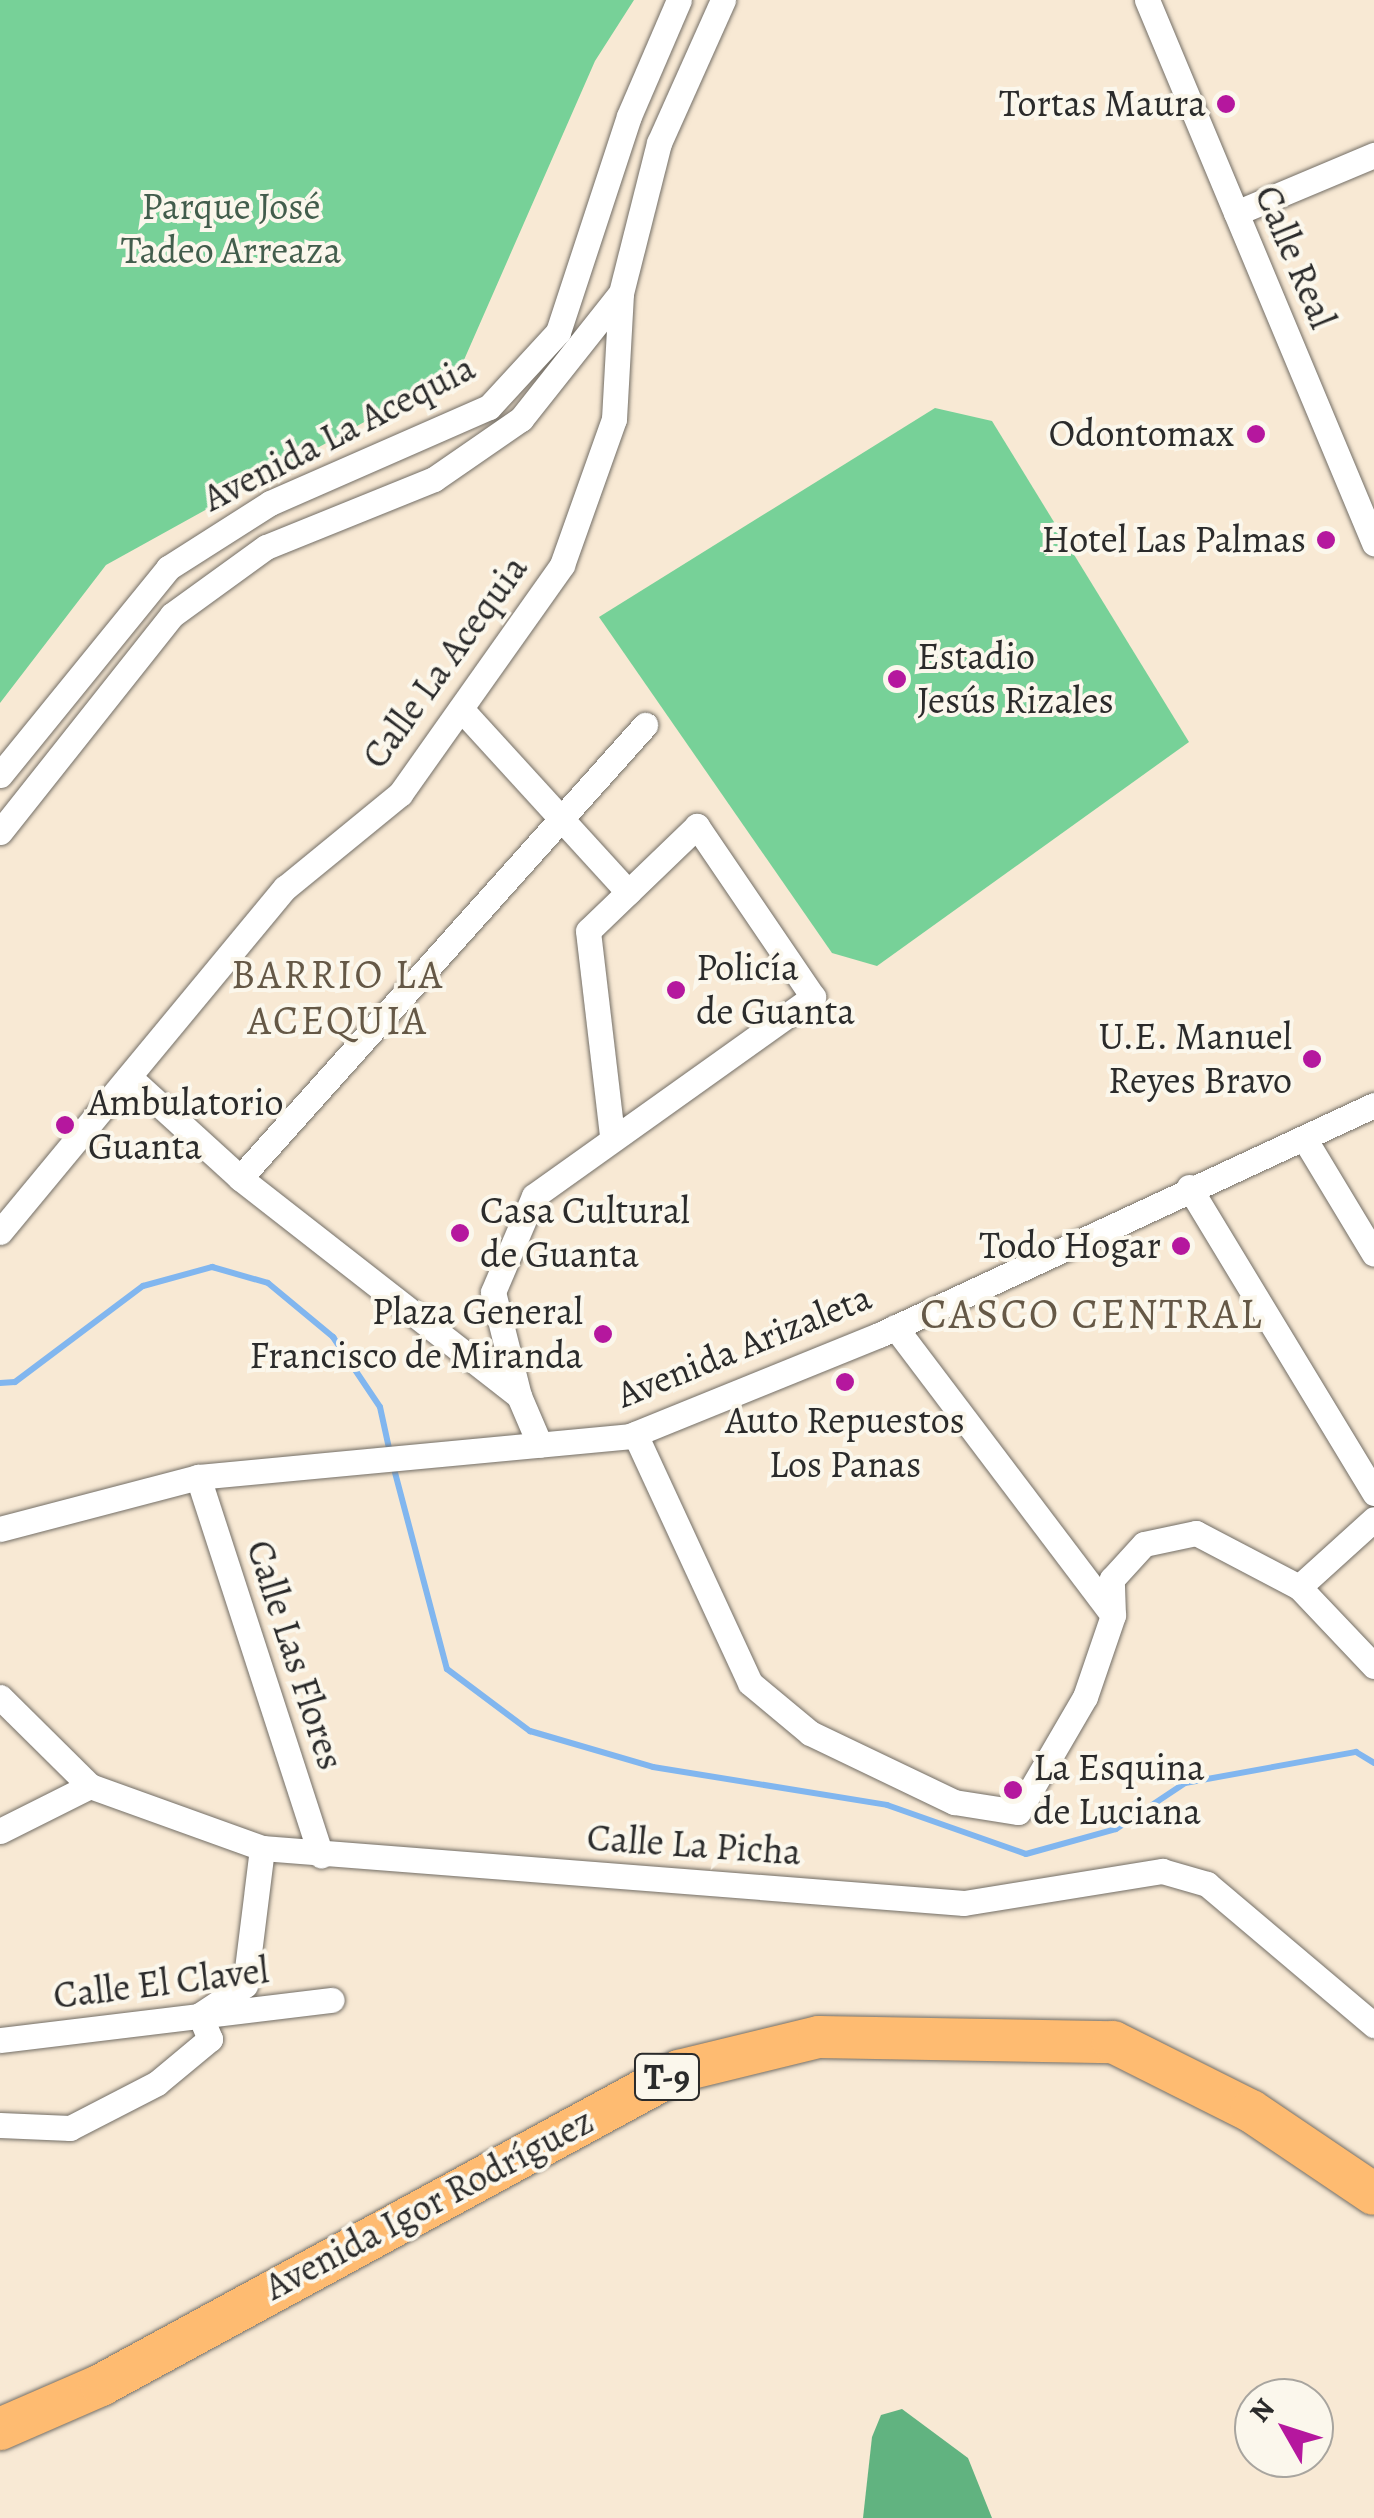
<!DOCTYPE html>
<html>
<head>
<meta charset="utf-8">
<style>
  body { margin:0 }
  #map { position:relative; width:1374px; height:2518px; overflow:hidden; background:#f8e9d4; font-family:Alegreya,serif }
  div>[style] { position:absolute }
  .green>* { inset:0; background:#77d198 }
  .forest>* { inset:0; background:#61b380 }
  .stream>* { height:6px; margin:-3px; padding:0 3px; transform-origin:3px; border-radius:3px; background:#81b6ef }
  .roads { filter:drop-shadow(0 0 2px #736e66) drop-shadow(0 0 2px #736e66) }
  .minor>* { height:25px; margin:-12.5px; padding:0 12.5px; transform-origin:12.5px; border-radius:12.5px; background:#fff }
  .trunk>* { height:42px; margin:-21px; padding:0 21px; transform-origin:21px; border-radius:21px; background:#febb71 }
  .dots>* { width:28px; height:28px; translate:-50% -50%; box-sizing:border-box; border:5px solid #fbf7ec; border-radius:50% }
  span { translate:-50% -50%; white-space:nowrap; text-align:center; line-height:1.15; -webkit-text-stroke:8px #fbf7ec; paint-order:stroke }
  .shield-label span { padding:2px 8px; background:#fbf7ec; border:2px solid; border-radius:8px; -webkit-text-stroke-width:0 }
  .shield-label { font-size:35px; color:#2b2b2b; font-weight:700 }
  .poi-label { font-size:38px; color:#2b2b2b }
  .right { translate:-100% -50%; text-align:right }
  .left { translate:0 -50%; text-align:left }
  .park-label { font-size:38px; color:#425d4c }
  .street-label { font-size:38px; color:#2b2b2b }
  .neighbourhood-label { font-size:40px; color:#655846; letter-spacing:2.5px }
  .quarter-label { font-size:42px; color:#655846; letter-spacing:2.5px }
  .north { position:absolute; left:1234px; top:2378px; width:100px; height:100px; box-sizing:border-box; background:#fbf7ec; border:2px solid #a8a59f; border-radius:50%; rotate:309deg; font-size:28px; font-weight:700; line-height:40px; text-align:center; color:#2b2b2b }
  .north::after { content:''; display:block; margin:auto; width:35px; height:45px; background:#b5179e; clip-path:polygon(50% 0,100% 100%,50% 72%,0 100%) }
</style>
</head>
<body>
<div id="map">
  <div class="green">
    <div style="clip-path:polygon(0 0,634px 0,595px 61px,460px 369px,106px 565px,0 703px)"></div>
    <div style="clip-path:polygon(935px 408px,992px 421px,1189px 742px,877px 966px,832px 953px,599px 617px)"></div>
  </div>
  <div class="forest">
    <div style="clip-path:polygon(902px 2409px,968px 2458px,992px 2518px,863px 2518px,872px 2437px,881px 2415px)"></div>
  </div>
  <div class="stream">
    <div style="left:0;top:1383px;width:15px;rotate:-4deg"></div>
    <div style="left:15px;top:1382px;width:160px;rotate:-36.9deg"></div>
    <div style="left:143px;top:1286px;width:72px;rotate:-15.4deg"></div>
    <div style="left:212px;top:1267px;width:58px;rotate:15.9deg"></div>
    <div style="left:268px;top:1283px;width:85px;rotate:39.7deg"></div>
    <div style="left:333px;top:1337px;width:84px;rotate:56.1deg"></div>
    <div style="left:380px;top:1407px;width:47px;rotate:77.7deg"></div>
    <div style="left:393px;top:1465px;width:211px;rotate:75.2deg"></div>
    <div style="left:447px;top:1669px;width:104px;rotate:36.8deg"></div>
    <div style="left:530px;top:1731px;width:128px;rotate:16.3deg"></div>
    <div style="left:653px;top:1767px;width:237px;rotate:9.2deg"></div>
    <div style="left:887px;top:1805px;width:147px;rotate:19.4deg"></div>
    <div style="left:1026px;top:1854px;width:93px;rotate:-15.5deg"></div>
    <div style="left:1116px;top:1829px;width:83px;rotate:-33.7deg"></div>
    <div style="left:1185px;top:1783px;width:174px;rotate:-10.3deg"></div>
    <div style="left:1356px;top:1752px;width:21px;rotate:31deg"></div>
  </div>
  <div class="roads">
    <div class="minor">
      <div style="left:1147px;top:0;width:589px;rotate:67.31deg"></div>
      <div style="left:1236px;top:213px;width:150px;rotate:-22.8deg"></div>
      <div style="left:461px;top:709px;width:248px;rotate:47.6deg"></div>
      <div style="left:0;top:775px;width:267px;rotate:-50.9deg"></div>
      <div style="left:168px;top:568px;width:121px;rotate:-32.5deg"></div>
      <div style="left:270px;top:503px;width:239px;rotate:-23.7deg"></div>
      <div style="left:489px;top:407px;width:102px;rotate:-47.4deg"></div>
      <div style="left:558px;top:332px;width:227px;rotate:-71.8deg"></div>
      <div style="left:629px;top:116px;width:126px;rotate:-66.7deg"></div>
      <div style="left:0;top:832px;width:277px;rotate:-51.6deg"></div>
      <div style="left:172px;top:615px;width:116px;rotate:-35.9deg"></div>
      <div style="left:266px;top:547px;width:181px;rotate:-22deg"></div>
      <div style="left:434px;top:479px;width:106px;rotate:-34.6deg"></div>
      <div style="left:521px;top:419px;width:161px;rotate:-51.6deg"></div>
      <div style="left:129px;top:1077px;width:150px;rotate:42.3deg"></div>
      <div style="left:240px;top:1178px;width:354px;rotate:38deg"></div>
      <div style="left:519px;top:1396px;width:53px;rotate:66.8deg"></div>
      <div style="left:1304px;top:1138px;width:135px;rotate:58.9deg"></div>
      <div style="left:240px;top:1178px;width:608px;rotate:-48.2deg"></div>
      <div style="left:1189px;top:1187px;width:358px;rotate:58.8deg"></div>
      <div style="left:0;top:1232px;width:447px;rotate:-50.4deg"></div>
      <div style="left:285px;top:888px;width:149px;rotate:-39.3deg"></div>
      <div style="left:400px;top:794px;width:281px;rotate:-54.7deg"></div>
      <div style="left:562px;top:565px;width:155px;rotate:-70.4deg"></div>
      <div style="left:614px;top:419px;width:126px;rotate:-86.8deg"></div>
      <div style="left:621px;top:293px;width:155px;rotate:-75.8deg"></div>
      <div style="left:659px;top:143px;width:157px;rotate:-65.9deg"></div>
      <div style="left:895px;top:1327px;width:361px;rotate:52.9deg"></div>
      <div style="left:519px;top:1396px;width:107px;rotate:-104deg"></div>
      <div style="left:493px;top:1292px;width:104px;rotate:-66.9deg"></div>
      <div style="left:534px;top:1196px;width:343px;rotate:-35.5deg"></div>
      <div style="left:813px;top:997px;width:207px;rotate:-124.2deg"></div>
      <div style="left:697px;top:826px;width:151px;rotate:136.1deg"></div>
      <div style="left:588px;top:931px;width:205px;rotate:83.3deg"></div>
      <div style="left:635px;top:1434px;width:274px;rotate:65.2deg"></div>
      <div style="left:750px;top:1683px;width:78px;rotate:39.8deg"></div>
      <div style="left:810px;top:1733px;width:160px;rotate:25.6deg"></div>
      <div style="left:954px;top:1802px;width:65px;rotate:8.9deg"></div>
      <div style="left:1018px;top:1812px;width:133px;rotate:-59.8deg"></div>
      <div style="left:1085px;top:1697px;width:87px;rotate:-71.1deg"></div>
      <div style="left:1113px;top:1615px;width:36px;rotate:-92deg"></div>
      <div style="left:1112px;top:1579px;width:47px;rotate:-47.6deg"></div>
      <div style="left:1144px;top:1544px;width:53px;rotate:-11.9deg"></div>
      <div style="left:1196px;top:1533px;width:116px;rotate:27.7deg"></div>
      <div style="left:1299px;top:1587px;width:109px;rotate:46.5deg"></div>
      <div style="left:198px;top:1477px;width:398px;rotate:72deg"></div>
      <div style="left:0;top:1529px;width:205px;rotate:-14.7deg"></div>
      <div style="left:198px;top:1477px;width:434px;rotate:-5.4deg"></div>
      <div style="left:630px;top:1436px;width:269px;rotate:-22.1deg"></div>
      <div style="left:879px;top:1335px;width:546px;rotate:-24.92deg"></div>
      <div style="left:1299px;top:1587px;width:101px;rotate:-42.2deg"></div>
      <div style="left:0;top:1697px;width:127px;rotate:44.7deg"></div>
      <div style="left:90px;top:1786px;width:183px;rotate:19.8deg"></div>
      <div style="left:262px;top:1848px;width:704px;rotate:4.48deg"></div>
      <div style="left:964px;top:1903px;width:201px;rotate:-9.2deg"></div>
      <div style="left:1162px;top:1871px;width:47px;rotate:16.1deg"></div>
      <div style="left:1207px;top:1884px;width:219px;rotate:40.2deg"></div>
      <div style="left:0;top:1831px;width:101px;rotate:-26.6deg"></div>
      <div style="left:0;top:2040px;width:334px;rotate:-6.9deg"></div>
      <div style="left:0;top:2125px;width:70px;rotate:2.5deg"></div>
      <div style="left:70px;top:2128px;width:98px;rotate:-27.3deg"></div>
      <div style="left:157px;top:2083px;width:69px;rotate:-39.7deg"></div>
      <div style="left:210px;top:2039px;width:26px;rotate:-113deg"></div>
      <div style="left:200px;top:2015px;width:54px;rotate:-33.7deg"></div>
      <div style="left:245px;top:1985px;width:138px;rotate:-82.9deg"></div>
    </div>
    <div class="trunk">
      <div style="left:0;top:2429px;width:110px;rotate:-23.5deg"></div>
      <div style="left:101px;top:2385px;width:658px;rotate:-28.51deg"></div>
      <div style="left:679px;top:2071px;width:144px;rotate:-13.7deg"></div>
      <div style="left:819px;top:2037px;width:294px;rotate:1deg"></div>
      <div style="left:1113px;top:2042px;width:154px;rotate:26.6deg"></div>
      <div style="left:1251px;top:2111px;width:148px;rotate:34deg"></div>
    </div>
  </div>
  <div class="dots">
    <div style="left:1226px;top:104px;background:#b5179e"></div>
    <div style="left:1256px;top:434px;background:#b5179e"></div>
    <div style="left:1326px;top:540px;background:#b5179e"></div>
    <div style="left:897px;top:679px;background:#b5179e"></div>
    <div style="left:676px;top:990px;background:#b5179e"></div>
    <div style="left:1312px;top:1059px;background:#b5179e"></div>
    <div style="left:65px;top:1125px;background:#b5179e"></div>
    <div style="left:460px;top:1233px;background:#b5179e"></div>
    <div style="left:1181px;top:1246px;background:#b5179e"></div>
    <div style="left:603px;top:1334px;background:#b5179e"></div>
    <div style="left:845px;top:1382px;background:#b5179e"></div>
    <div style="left:1013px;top:1790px;background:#b5179e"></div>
  </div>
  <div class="shield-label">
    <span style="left:667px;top:2077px">T-9</span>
  </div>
  <div class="poi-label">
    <span class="right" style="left:1206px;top:104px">Tortas Maura</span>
    <span class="right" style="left:1234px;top:434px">Odontomax</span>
    <span class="right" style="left:1306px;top:540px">Hotel Las Palmas</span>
    <span class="left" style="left:917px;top:679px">Estadio<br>Jesús Rizales</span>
    <span class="left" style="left:696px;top:990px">Policía<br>de Guanta</span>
    <span class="right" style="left:1292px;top:1059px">U.E. Manuel<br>Reyes Bravo</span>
    <span class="left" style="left:88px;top:1125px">Ambulatorio<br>Guanta</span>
    <span class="left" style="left:480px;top:1233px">Casa Cultural<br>de Guanta</span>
    <span class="right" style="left:1161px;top:1246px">Todo Hogar</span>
    <span class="right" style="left:583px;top:1334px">Plaza General<br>Francisco de Miranda</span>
    <span style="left:845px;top:1443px">Auto Repuestos<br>Los Panas</span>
    <span class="left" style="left:1033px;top:1790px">La Esquina<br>de Luciana</span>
  </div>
  <div class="park-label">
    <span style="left:231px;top:229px">Parque José<br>Tadeo Arreaza</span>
  </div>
  <div class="street-label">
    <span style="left:1295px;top:257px;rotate:67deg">Calle Real</span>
    <span style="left:339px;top:433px;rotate:-27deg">Avenida La Acequia</span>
    <span style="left:445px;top:662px;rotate:-54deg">Calle La Acequia</span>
    <span style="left:744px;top:1346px;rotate:-22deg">Avenida Arizaleta</span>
    <span style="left:295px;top:1655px;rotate:72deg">Calle Las Flores</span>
    <span style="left:694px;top:1845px;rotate:4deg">Calle La Picha</span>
    <span style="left:161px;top:1983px;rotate:-7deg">Calle El Clavel</span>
    <span style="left:429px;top:2204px;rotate:-28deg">Avenida Igor Rodríguez</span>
  </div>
  <div class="neighbourhood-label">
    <span style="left:338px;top:998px">BARRIO LA<br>ACEQUIA</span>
  </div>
  <div class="quarter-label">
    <span style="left:1092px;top:1314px">CASCO CENTRAL</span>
  </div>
  <div class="north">N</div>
</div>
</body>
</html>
